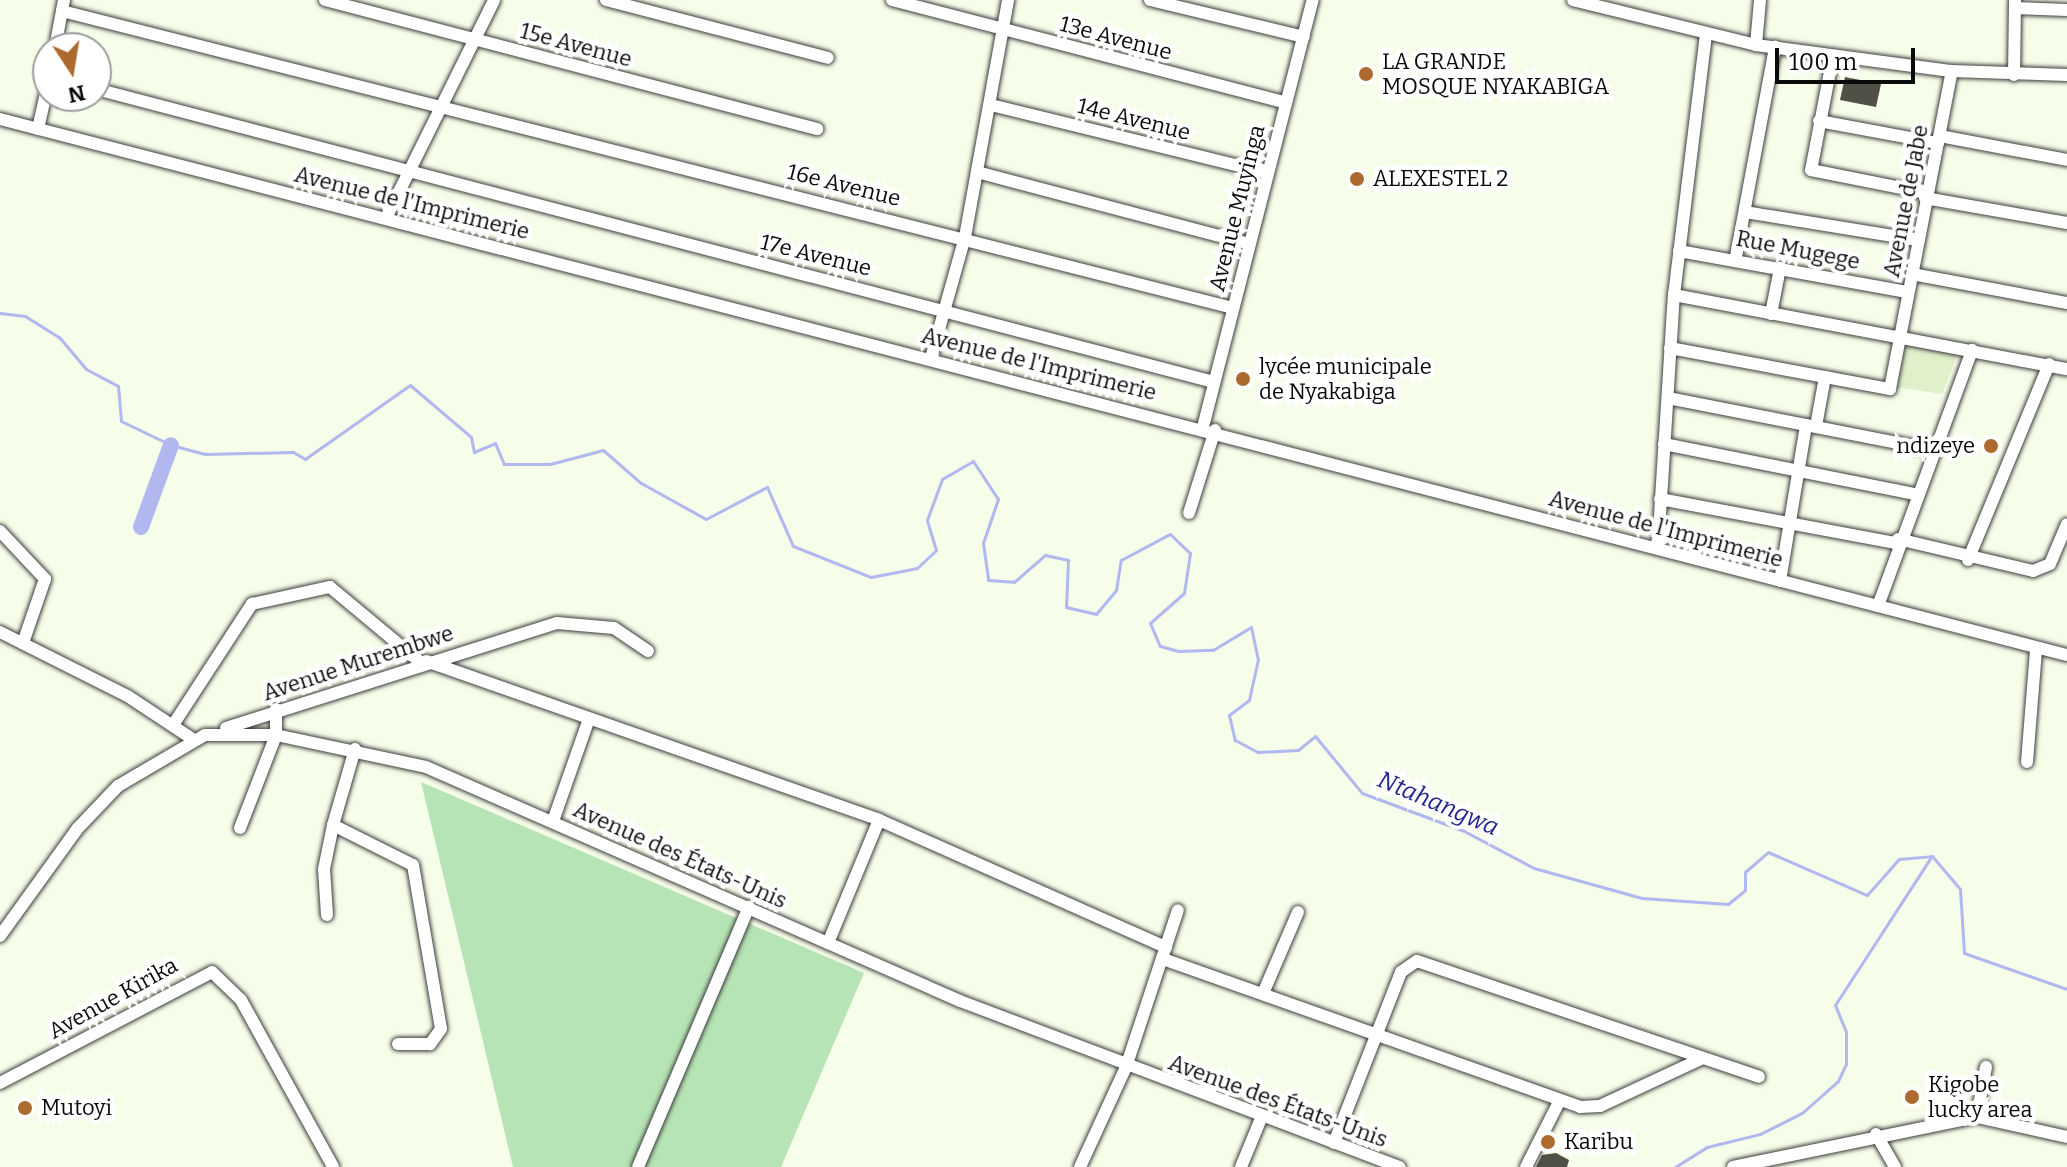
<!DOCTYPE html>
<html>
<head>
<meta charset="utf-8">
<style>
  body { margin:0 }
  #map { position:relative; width:2067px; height:1167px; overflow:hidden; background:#f6fde8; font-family:Bitter,serif }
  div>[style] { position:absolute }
  .farmland>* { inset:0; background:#e0f0cb }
  .green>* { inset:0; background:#b6e4b6 }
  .stream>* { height:3px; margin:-1.5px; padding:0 1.5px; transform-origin:1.5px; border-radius:1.5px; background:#b1b8f0 }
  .river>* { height:16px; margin:-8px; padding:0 8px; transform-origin:8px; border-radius:8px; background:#b1b8f0 }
  .building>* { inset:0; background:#515047 }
  .roads { filter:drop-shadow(0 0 2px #3d3d3d) drop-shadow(0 0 2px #3d3d3d) }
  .minor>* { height:12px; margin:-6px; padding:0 6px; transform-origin:6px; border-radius:6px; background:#fff }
  .dots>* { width:22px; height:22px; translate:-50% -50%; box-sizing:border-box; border:4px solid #fff; border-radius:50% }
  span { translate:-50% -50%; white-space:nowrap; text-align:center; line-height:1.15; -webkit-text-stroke:8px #fff; paint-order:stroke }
  .street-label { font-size:22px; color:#0a0a0a }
  .poi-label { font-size:22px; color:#0a0a0a }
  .left { translate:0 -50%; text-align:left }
  .right { translate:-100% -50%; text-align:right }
  .water-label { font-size:24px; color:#1f2490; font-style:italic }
  .north { position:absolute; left:32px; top:32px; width:80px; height:80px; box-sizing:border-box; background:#fff; border:2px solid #9d9d9d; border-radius:50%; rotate:168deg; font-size:22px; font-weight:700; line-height:32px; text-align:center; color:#0a0a0a }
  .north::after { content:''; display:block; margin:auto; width:28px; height:36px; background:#ad6a2e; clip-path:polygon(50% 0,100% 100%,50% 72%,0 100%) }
  .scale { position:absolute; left:1775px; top:48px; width:140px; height:36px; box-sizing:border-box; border:4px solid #0a0a0a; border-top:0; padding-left:10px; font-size:24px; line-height:28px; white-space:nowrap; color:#0a0a0a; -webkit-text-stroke:6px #fff; paint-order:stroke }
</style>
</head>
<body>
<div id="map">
  <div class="farmland">
    <div style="clip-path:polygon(1902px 340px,1958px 353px,1942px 394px,1895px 387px)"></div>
  </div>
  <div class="green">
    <div style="clip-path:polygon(421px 782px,864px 973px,781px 1167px,513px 1167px)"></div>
  </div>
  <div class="stream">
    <div style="left:0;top:313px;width:25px;rotate:7deg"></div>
    <div style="left:25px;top:316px;width:40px;rotate:32deg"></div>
    <div style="left:59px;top:337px;width:42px;rotate:49.8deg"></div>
    <div style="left:86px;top:369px;width:36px;rotate:28deg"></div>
    <div style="left:118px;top:386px;width:35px;rotate:85deg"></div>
    <div style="left:121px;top:421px;width:55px;rotate:25.6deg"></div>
    <div style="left:171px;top:445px;width:35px;rotate:15deg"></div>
    <div style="left:205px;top:454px;width:88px;rotate:-1.3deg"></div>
    <div style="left:293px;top:452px;width:14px;rotate:30deg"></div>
    <div style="left:305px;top:459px;width:128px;rotate:-35.2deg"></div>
    <div style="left:410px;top:385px;width:80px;rotate:40.4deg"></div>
    <div style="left:471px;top:437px;width:15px;rotate:79deg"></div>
    <div style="left:474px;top:452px;width:23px;rotate:-23deg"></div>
    <div style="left:495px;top:443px;width:23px;rotate:67deg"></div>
    <div style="left:504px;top:464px;width:46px"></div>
    <div style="left:550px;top:464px;width:55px;rotate:-14.8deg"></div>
    <div style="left:603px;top:450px;width:50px;rotate:41deg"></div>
    <div style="left:641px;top:483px;width:74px;rotate:29deg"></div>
    <div style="left:706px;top:519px;width:69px;rotate:-27.7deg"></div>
    <div style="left:767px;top:487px;width:64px;rotate:66.2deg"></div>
    <div style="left:793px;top:546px;width:84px;rotate:21.7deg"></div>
    <div style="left:871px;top:577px;width:47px;rotate:-11.1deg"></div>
    <div style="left:917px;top:568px;width:26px;rotate:-43deg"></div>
    <div style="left:936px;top:550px;width:31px;rotate:-107deg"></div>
    <div style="left:927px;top:520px;width:44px;rotate:-69.9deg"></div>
    <div style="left:942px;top:479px;width:36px;rotate:-30deg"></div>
    <div style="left:973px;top:461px;width:45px;rotate:56.7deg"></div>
    <div style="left:998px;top:499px;width:46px;rotate:108.8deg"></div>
    <div style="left:983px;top:543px;width:37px;rotate:82deg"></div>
    <div style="left:988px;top:580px;width:26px;rotate:4deg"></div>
    <div style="left:1014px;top:582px;width:41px;rotate:-41.1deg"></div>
    <div style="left:1045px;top:555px;width:24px;rotate:12deg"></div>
    <div style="left:1068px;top:560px;width:47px;rotate:92.4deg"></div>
    <div style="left:1066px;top:607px;width:31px;rotate:13deg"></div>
    <div style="left:1096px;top:614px;width:31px;rotate:-50deg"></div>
    <div style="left:1116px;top:590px;width:30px;rotate:-81deg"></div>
    <div style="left:1121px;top:560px;width:55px;rotate:-28deg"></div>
    <div style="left:1170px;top:534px;width:28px;rotate:44deg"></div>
    <div style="left:1190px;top:553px;width:40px;rotate:98.5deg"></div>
    <div style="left:1184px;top:593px;width:45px;rotate:138.6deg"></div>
    <div style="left:1150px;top:623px;width:25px;rotate:67deg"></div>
    <div style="left:1160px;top:646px;width:20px;rotate:15deg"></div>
    <div style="left:1179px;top:651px;width:34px;rotate:-2deg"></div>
    <div style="left:1213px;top:650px;width:44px;rotate:-31.2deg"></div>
    <div style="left:1251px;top:627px;width:33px;rotate:78deg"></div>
    <div style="left:1258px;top:659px;width:42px;rotate:102.4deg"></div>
    <div style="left:1249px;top:700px;width:25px;rotate:143deg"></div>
    <div style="left:1229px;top:715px;width:26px;rotate:77deg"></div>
    <div style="left:1235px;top:740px;width:26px;rotate:28deg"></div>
    <div style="left:1258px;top:752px;width:40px;rotate:-2.9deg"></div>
    <div style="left:1298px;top:750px;width:22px;rotate:-39deg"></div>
    <div style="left:1315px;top:736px;width:74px;rotate:50.5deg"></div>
    <div style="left:1362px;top:793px;width:109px;rotate:20.4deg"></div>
    <div style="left:1464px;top:831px;width:79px;rotate:27.9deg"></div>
    <div style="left:1534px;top:868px;width:112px;rotate:15.5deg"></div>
    <div style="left:1642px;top:898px;width:86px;rotate:4deg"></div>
    <div style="left:1728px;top:904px;width:22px;rotate:-39deg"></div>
    <div style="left:1745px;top:890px;width:18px;rotate:-90deg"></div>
    <div style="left:1745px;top:872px;width:30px;rotate:-41deg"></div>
    <div style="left:1768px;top:852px;width:108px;rotate:23.5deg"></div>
    <div style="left:1867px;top:895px;width:48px;rotate:-48.4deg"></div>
    <div style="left:1899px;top:859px;width:33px;rotate:-5deg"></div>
    <div style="left:1932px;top:856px;width:43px;rotate:49.7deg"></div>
    <div style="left:1960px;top:889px;width:64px;rotate:86.4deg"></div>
    <div style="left:1964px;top:953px;width:109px;rotate:19.3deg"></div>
    <div style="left:1675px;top:1167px;width:38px;rotate:-32deg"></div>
    <div style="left:1707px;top:1147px;width:55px;rotate:-13.8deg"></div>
    <div style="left:1760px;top:1134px;width:47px;rotate:-26.6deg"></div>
    <div style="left:1802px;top:1113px;width:48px;rotate:-41.6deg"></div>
    <div style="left:1838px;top:1081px;width:19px;rotate:-65deg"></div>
    <div style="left:1846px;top:1064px;width:32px;rotate:-90deg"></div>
    <div style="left:1846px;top:1032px;width:29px;rotate:-112deg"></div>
    <div style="left:1835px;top:1005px;width:176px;rotate:-57deg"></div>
  </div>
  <div class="river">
    <div style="left:141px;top:527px;width:87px;rotate:-69.9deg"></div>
  </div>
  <div class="building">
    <div style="clip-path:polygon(1845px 77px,1881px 84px,1876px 107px,1840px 100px)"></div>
    <div style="clip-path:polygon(1556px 1153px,1569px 1160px,1567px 1167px,1536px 1167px,1542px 1155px)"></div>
  </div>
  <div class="roads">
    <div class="minor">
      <div style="left:325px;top:0;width:509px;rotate:14.69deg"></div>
      <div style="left:606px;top:0;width:229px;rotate:14.6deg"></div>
      <div style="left:892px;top:0;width:405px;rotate:14.6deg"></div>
      <div style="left:1150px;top:0;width:158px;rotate:13.5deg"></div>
      <div style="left:1573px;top:0;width:188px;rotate:13.8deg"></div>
      <div style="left:1756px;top:45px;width:198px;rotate:7.6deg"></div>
      <div style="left:1952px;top:71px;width:115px;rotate:2deg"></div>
      <div style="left:2015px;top:8px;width:52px;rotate:2.2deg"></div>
      <div style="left:62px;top:11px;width:1208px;rotate:14.23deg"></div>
      <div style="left:1756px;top:45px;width:45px;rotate:-84.9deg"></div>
      <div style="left:55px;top:48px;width:49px;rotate:-79.4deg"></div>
      <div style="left:1833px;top:56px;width:116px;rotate:100.9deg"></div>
      <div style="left:1811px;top:170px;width:117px;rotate:11.3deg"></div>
      <div style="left:2014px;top:75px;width:75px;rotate:-89.2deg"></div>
      <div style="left:96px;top:89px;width:1156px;rotate:14.69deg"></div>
      <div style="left:991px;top:105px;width:284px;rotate:13.8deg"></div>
      <div style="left:0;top:119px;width:2135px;rotate:14.54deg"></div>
      <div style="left:1819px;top:121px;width:121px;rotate:10.5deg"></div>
      <div style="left:38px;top:129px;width:46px;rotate:-77.5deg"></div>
      <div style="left:1940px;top:136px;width:129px;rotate:10.7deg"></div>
      <div style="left:977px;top:172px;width:281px;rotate:14.8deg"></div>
      <div style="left:1925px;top:198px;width:144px;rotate:10deg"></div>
      <div style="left:1745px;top:212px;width:175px;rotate:9.2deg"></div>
      <div style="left:386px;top:218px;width:243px;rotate:-63.6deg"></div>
      <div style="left:1679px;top:251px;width:233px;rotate:10.2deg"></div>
      <div style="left:1736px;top:256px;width:213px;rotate:-79.4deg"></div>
      <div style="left:1912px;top:274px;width:158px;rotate:10.6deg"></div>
      <div style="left:1674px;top:295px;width:400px;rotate:10.7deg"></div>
      <div style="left:1771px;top:314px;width:47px;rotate:-78.9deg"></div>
      <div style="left:1670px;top:348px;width:224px;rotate:10.6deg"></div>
      <div style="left:1890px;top:389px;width:324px;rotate:-79deg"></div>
      <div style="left:931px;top:358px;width:126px;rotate:-74.3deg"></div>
      <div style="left:965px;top:237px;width:241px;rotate:-79.7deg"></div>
      <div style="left:1668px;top:398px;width:271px;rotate:11.1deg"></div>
      <div style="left:1816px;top:426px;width:50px;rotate:-79.6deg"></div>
      <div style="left:1203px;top:427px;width:441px;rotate:-75.6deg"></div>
      <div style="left:1664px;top:444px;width:256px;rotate:11.3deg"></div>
      <div style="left:1660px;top:499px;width:240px;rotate:10.6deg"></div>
      <div style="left:1189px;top:513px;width:87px;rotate:-72.6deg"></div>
      <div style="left:0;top:531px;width:66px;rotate:46.8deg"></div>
      <div style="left:45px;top:579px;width:68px;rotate:109deg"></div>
      <div style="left:1898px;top:539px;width:139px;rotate:13.3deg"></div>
      <div style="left:2033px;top:571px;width:18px;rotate:-22deg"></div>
      <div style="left:2050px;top:564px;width:43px;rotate:-67deg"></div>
      <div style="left:1658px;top:547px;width:253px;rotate:-86.4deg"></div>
      <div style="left:1674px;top:295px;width:262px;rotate:-83deg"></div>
      <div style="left:1968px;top:560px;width:212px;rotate:-67.5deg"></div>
      <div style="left:1780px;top:581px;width:158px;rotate:-80.5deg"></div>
      <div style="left:1878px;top:606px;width:273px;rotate:-69.8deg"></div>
      <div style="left:0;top:632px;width:144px;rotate:26.7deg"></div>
      <div style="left:129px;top:697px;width:78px;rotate:33.5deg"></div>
      <div style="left:426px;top:661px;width:480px;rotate:19.3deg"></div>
      <div style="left:879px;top:820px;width:314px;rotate:23.9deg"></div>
      <div style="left:173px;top:725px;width:145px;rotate:-56.9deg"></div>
      <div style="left:252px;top:604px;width:80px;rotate:-12.3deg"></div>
      <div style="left:330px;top:587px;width:117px;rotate:39.8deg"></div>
      <div style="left:226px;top:728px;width:347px;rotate:-17.6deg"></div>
      <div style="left:557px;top:623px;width:57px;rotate:5deg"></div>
      <div style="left:614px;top:628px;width:41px;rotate:34.1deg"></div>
      <div style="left:355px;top:749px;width:79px;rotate:106.1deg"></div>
      <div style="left:333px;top:825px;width:89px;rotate:26.6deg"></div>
      <div style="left:413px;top:865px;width:166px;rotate:80.3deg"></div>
      <div style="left:441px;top:1029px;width:19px;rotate:126deg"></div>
      <div style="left:430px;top:1044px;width:32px;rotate:180deg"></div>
      <div style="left:2027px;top:762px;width:113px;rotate:-85.4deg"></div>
      <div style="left:553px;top:821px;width:108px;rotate:-70.6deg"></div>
      <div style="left:240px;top:828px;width:100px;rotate:-68.8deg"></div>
      <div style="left:276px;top:735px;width:26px;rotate:-90deg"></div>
      <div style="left:327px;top:915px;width:46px;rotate:-93.7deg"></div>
      <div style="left:324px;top:869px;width:45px;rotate:-78.4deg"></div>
      <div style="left:0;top:936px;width:133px;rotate:-54.2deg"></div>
      <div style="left:78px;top:828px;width:58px;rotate:-46.4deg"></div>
      <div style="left:118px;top:786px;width:101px;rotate:-30.4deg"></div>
      <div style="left:205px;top:735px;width:71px"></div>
      <div style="left:276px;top:735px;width:153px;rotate:12deg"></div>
      <div style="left:426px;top:767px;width:583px;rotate:23.66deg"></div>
      <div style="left:960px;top:1001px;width:470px;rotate:20.7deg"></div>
      <div style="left:828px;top:943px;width:133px;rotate:-67.5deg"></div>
      <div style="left:1163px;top:959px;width:442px;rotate:19.5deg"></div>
      <div style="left:1580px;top:1107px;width:20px;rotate:-3deg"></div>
      <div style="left:1600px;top:1106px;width:111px;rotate:-25deg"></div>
      <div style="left:1264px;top:991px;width:86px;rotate:-66.7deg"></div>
      <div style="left:0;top:1083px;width:239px;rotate:-27.6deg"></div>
      <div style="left:212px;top:972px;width:40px;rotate:44deg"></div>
      <div style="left:241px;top:1000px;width:191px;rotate:61.1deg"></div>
      <div style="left:1977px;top:1117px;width:51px;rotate:-79.8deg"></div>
      <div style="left:1876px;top:1134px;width:38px;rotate:60deg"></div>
      <div style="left:1334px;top:1143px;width:184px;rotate:-68.6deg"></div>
      <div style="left:1401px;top:972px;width:19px;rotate:-35deg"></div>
      <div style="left:1417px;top:961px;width:361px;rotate:18.7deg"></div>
      <div style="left:638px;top:1167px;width:283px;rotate:-66.9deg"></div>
      <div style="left:1080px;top:1167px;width:110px;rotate:-65.3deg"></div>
      <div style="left:1126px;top:1067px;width:165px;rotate:-71.7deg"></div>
      <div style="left:1241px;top:1167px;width:55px;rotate:-67.6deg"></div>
      <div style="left:1526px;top:1167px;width:75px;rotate:-63.1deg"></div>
      <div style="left:1733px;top:1167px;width:249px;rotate:-11.6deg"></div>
      <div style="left:1977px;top:1117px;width:92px;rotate:12.5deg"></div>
    </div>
  </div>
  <div class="dots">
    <div style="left:1366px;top:74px;background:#ad6a2e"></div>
    <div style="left:1357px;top:179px;background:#ad6a2e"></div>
    <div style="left:1243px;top:379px;background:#ad6a2e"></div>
    <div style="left:1991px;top:446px;background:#ad6a2e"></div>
    <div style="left:1912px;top:1097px;background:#ad6a2e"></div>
    <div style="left:25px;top:1108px;background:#ad6a2e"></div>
    <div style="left:1548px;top:1142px;background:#ad6a2e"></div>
  </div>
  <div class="street-label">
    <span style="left:1116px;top:38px;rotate:15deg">13e Avenue</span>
    <span style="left:576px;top:45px;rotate:15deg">15e Avenue</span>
    <span style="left:1134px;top:119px;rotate:14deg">14e Avenue</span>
    <span style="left:844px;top:185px;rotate:14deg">16e Avenue</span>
    <span style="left:1906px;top:201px;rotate:-79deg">Avenue de Jabe</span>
    <span style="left:412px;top:203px;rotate:14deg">Avenue de l'Imprimerie</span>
    <span style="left:1237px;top:208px;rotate:-76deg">Avenue Muyinga</span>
    <span style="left:1798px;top:250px;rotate:11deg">Rue Mugege</span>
    <span style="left:816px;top:255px;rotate:14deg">17e Avenue</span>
    <span style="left:1039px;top:364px;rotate:14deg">Avenue de l'Imprimerie</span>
    <span style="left:1666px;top:529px;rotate:15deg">Avenue de l'Imprimerie</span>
    <span style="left:358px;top:663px;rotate:-18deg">Avenue Murembwe</span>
    <span style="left:680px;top:855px;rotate:24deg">Avenue des États-Unis</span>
    <span style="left:113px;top:998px;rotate:-29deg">Avenue Kirika</span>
    <span style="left:1278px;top:1101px;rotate:20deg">Avenue des États-Unis</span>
  </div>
  <div class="poi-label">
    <span class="left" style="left:1382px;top:74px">LA GRANDE<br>MOSQUE NYAKABIGA</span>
    <span class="left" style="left:1373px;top:179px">ALEXESTEL 2</span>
    <span class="left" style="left:1259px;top:379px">lycée municipale<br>de Nyakabiga</span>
    <span class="right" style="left:1975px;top:446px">ndizeye</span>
    <span class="left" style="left:1928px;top:1097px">Kigobe<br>lucky area</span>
    <span class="left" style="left:41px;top:1108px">Mutoyi</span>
    <span class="left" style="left:1564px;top:1142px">Karibu</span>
  </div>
  <div class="water-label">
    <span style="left:1438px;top:804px;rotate:23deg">Ntahangwa</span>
  </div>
  <div class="north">N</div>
  <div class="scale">100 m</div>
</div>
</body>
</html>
